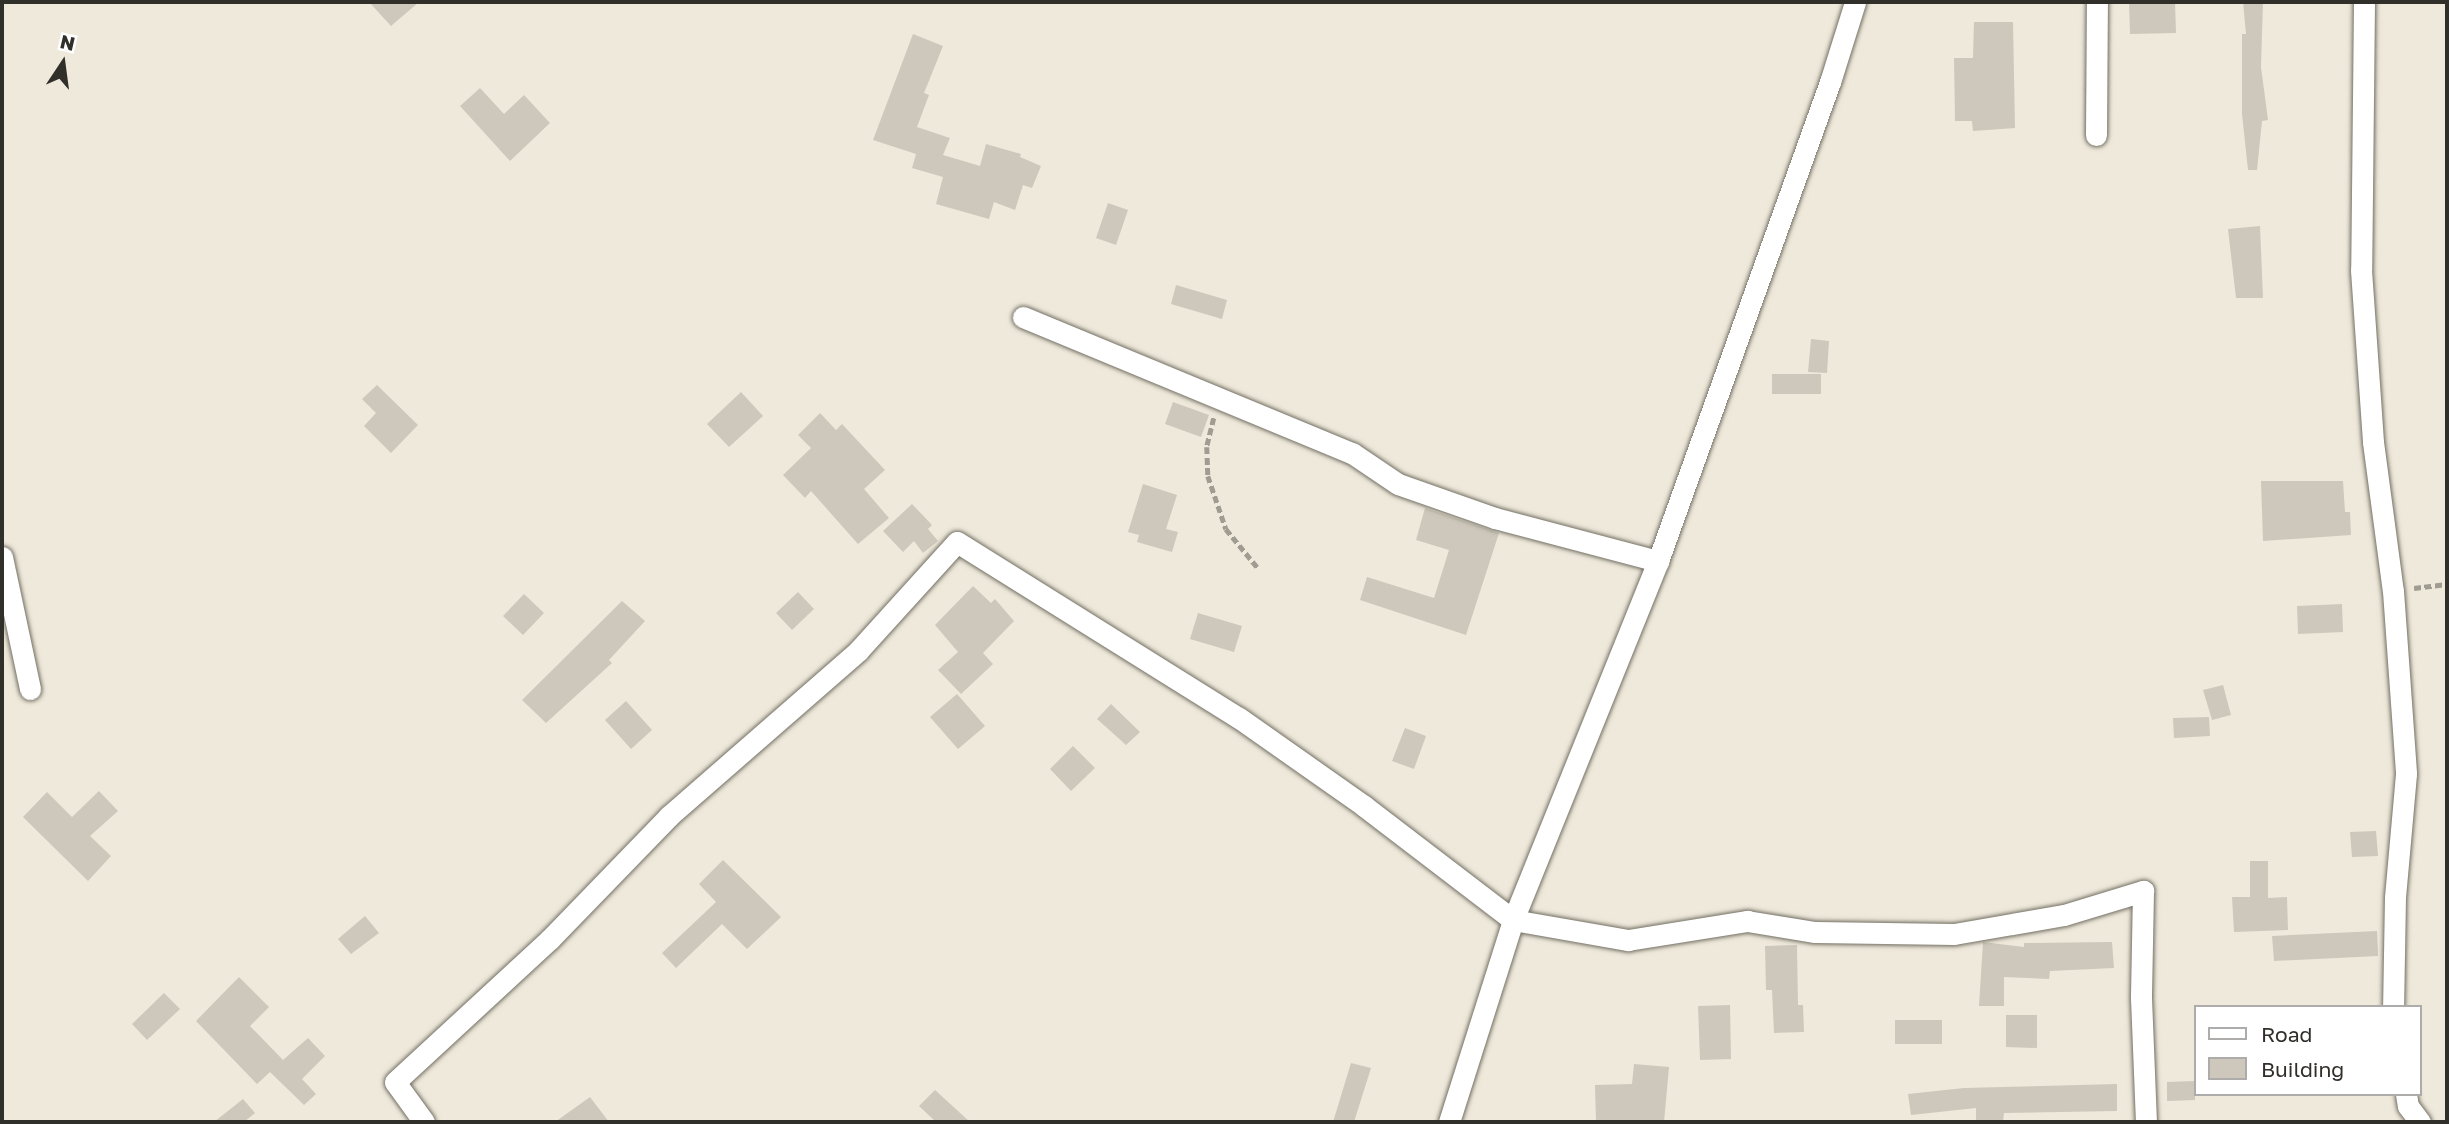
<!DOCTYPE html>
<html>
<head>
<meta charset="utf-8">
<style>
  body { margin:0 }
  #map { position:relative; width:2449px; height:1124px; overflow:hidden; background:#eee9db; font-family:"Golos Text",sans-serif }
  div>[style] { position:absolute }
  .building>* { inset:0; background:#cdc8bb }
  .path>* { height:4.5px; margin-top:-2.25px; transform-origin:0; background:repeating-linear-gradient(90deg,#a09c92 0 7px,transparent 0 10.5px) }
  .roads { filter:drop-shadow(0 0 2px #736f63) drop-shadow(0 0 2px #736f63) }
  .minor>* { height:21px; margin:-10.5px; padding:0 10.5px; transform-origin:10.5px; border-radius:10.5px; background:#fff }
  span { translate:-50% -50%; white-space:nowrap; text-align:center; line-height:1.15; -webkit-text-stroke:7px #fff; paint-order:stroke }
  .frame { position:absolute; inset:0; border:4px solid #312f2a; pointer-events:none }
  .legend { position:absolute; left:2194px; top:1005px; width:228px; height:91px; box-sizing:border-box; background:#fff; border:2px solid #adacaa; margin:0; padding:9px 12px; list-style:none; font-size:21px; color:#312f2a }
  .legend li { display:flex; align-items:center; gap:14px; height:35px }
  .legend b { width:35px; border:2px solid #adacaa }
  .north { position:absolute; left:28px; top:28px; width:70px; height:70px; -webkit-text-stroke:5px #fff; paint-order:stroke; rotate:13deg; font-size:19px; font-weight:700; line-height:28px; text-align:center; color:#312f2a }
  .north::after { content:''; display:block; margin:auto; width:24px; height:32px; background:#312f2a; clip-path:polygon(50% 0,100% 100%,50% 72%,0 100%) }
</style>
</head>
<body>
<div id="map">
  <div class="building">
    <div style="clip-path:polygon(369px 2px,419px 2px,391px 26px)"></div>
    <div style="clip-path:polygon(2129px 2px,2175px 2px,2176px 33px,2130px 34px)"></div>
    <div style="clip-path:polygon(2243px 2px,2263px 2px,2261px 67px,2268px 120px,2262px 121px,2257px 170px,2248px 170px,2242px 114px,2242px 34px,2246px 34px)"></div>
    <div style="clip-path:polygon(1974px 22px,2013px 22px,2015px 128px,1973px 131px,1972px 121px,1955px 121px,1954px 58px,1973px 58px)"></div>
    <div style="clip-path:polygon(913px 34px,943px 46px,924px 93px,929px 95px,917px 127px,950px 138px,943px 155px,980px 166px,986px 144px,1021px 154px,1020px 157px,1041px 166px,1032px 188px,1023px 185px,1015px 210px,994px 202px,989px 219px,936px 204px,943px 177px,912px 168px,916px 154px,873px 140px)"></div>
    <div style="clip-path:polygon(480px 88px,504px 114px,524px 95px,550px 123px,510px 161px,460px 106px)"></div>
    <div style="clip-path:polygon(1108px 203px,1128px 210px,1116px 245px,1096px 238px)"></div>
    <div style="clip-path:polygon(2260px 226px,2263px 298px,2236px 298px,2228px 229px)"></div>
    <div style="clip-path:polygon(1176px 285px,1227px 300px,1222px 319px,1171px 304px)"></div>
    <div style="clip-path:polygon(1811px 339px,1829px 341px,1827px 373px,1808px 372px)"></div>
    <div style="clip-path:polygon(1772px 374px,1821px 374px,1821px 394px,1772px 394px)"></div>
    <div style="clip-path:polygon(377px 385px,418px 425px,391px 453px,364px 426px,376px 413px,362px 399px)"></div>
    <div style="clip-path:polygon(741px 392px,763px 416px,729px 447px,707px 424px)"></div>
    <div style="clip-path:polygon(1173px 402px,1209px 415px,1201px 437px,1165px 424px)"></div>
    <div style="clip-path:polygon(820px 413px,836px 430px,842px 424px,885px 470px,864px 489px,889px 518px,858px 544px,811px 491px,805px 498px,783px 475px,811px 448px,798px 435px)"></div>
    <div style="clip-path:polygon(2261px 481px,2343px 481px,2345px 512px,2350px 512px,2351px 535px,2263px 541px)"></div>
    <div style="clip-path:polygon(1143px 484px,1177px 495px,1166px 529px,1178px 532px,1172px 552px,1137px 542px,1139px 535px,1128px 532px)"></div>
    <div style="clip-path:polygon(912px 504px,932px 525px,928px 529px,938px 541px,923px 553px,914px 541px,903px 552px,883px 531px)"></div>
    <div style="clip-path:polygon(1425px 508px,1499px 533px,1466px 635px,1360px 600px,1367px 577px,1434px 598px,1449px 550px,1416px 540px)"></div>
    <div style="clip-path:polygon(973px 586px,991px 603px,995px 599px,1014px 621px,983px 653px,993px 664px,961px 694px,938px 670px,958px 652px,935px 625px)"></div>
    <div style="clip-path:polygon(798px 592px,814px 609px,792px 630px,776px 613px)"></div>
    <div style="clip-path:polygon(524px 594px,544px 613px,523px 635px,503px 616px)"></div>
    <div style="clip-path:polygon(622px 601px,645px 621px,609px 660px,612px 663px,546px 723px,522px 700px)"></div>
    <div style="clip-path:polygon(2342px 604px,2343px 632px,2298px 634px,2297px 606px)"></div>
    <div style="clip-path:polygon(1198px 613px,1242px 626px,1234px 652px,1190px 639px)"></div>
    <div style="clip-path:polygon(2223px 685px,2231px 715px,2212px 720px,2203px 690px)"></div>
    <div style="clip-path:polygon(957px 694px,985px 726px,958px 749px,930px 717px)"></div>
    <div style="clip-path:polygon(626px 701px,652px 730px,631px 749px,605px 720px)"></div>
    <div style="clip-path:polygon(1111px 704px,1140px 732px,1126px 745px,1097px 719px)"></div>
    <div style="clip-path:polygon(2209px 717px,2210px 736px,2174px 738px,2173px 718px)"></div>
    <div style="clip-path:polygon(1405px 728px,1426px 736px,1414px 769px,1392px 761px)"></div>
    <div style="clip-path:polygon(1073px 746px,1095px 768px,1071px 791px,1050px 769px)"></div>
    <div style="clip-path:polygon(99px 791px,118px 811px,90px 836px,111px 856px,88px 881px,23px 817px,47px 792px,72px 817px)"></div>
    <div style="clip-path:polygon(2376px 831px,2378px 856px,2352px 857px,2350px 832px)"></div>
    <div style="clip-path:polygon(723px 860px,781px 917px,747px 949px,722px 924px,676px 968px,662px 953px,716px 902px,699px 884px)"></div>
    <div style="clip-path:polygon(2250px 861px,2268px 861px,2268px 898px,2287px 897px,2288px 930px,2234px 932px,2232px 897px,2250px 897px)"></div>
    <div style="clip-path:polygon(365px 916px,379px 933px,351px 954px,338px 939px)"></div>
    <div style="clip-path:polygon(2377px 931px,2378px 956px,2274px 961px,2272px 936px)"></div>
    <div style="clip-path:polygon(1983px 942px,2024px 947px,2024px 943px,2112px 942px,2114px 968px,2050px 971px,2049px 979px,2004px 977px,2004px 1006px,1979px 1006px)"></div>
    <div style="clip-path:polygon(1797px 945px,1798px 1005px,1803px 1005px,1804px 1032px,1774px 1033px,1772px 990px,1766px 990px,1765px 946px)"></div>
    <div style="clip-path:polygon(239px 977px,269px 1007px,250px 1026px,283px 1060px,308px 1038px,325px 1056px,302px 1079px,316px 1094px,304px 1105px,270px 1072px,257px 1084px,196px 1021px)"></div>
    <div style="clip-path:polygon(164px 993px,180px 1009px,147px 1040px,132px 1024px)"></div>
    <div style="clip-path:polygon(1730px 1005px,1731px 1059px,1700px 1060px,1698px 1006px)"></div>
    <div style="clip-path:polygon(2006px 1015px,2037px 1015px,2037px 1048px,2006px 1047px)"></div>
    <div style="clip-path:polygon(1895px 1020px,1942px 1020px,1942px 1044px,1895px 1044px)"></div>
    <div style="clip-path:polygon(1351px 1063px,1371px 1068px,1354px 1122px,1333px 1122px)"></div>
    <div style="clip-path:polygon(1634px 1064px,1669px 1067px,1664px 1122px,1596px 1122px,1595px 1085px,1632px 1084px)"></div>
    <div style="clip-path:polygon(2195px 1081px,2195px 1100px,2167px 1101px,2167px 1082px)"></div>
    <div style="clip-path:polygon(2117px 1084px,2117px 1111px,2004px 1113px,2003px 1122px,1976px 1122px,1976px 1108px,1911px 1115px,1908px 1094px,1964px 1088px)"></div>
    <div style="clip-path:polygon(935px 1090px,970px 1122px,936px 1122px,919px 1106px)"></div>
    <div style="clip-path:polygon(590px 1097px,609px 1122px,555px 1122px)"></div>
    <div style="clip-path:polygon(243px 1099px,255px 1113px,244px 1122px,214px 1122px)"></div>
  </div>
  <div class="path">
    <div style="left:1214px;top:418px;width:30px;rotate:104deg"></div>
    <div style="left:1207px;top:447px;width:29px;rotate:88deg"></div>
    <div style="left:1208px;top:476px;width:56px;rotate:71.2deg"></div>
    <div style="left:1226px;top:529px;width:50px;rotate:50.6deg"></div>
    <div style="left:2414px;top:588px;width:33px;rotate:-7deg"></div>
  </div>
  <div class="roads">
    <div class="minor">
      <div style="left:2364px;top:2px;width:268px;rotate:90.6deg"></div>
      <div style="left:2361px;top:270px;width:172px;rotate:86deg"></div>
      <div style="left:2373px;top:442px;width:150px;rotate:82.4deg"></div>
      <div style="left:2393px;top:591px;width:183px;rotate:85.9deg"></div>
      <div style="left:2406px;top:774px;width:123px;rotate:95.1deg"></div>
      <div style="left:2395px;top:897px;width:110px;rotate:91deg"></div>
      <div style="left:2096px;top:135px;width:133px;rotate:-89.6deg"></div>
      <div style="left:1023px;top:317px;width:356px;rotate:22.5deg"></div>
      <div style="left:1352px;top:453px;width:55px;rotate:34deg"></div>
      <div style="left:1398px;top:484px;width:103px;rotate:19.3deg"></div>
      <div style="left:1495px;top:518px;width:169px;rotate:14.8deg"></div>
      <div style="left:2px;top:557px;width:135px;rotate:78deg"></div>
      <div style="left:2406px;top:1094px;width:12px;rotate:81deg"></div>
      <div style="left:2408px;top:1106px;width:20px;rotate:53deg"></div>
      <div style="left:424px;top:1122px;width:49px;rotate:-125.9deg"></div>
      <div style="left:395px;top:1082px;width:211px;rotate:-42.7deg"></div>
      <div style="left:550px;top:939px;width:171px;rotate:-45.9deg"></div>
      <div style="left:669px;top:816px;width:251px;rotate:-41.1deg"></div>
      <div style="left:858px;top:651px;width:147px;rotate:-47.8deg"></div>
      <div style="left:957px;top:542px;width:332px;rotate:32deg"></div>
      <div style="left:1239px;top:718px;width:153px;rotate:35.1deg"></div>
      <div style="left:1364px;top:806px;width:188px;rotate:37.4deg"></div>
      <div style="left:1513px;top:920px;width:117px;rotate:9.9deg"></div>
      <div style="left:1628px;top:940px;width:121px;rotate:-9.1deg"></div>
      <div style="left:1747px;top:921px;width:69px;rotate:9.2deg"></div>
      <div style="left:1815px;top:932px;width:139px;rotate:0.8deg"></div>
      <div style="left:1954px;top:934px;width:112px;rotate:-9.8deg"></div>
      <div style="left:2064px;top:915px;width:83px;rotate:-16.9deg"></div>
      <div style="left:2143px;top:891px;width:107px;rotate:91.1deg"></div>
      <div style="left:2141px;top:998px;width:124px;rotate:87.7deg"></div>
      <div style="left:1449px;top:1122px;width:212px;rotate:-72.4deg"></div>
      <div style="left:1513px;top:920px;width:387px;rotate:-68deg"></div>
      <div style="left:1658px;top:561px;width:509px;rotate:-70.25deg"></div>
      <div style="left:1830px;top:82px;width:84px;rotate:-72.6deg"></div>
    </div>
  </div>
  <div class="frame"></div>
  <ul class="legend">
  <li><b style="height:9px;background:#fff"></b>Road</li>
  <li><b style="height:19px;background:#cdc8bb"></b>Building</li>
  </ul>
  <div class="north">N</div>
</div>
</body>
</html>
